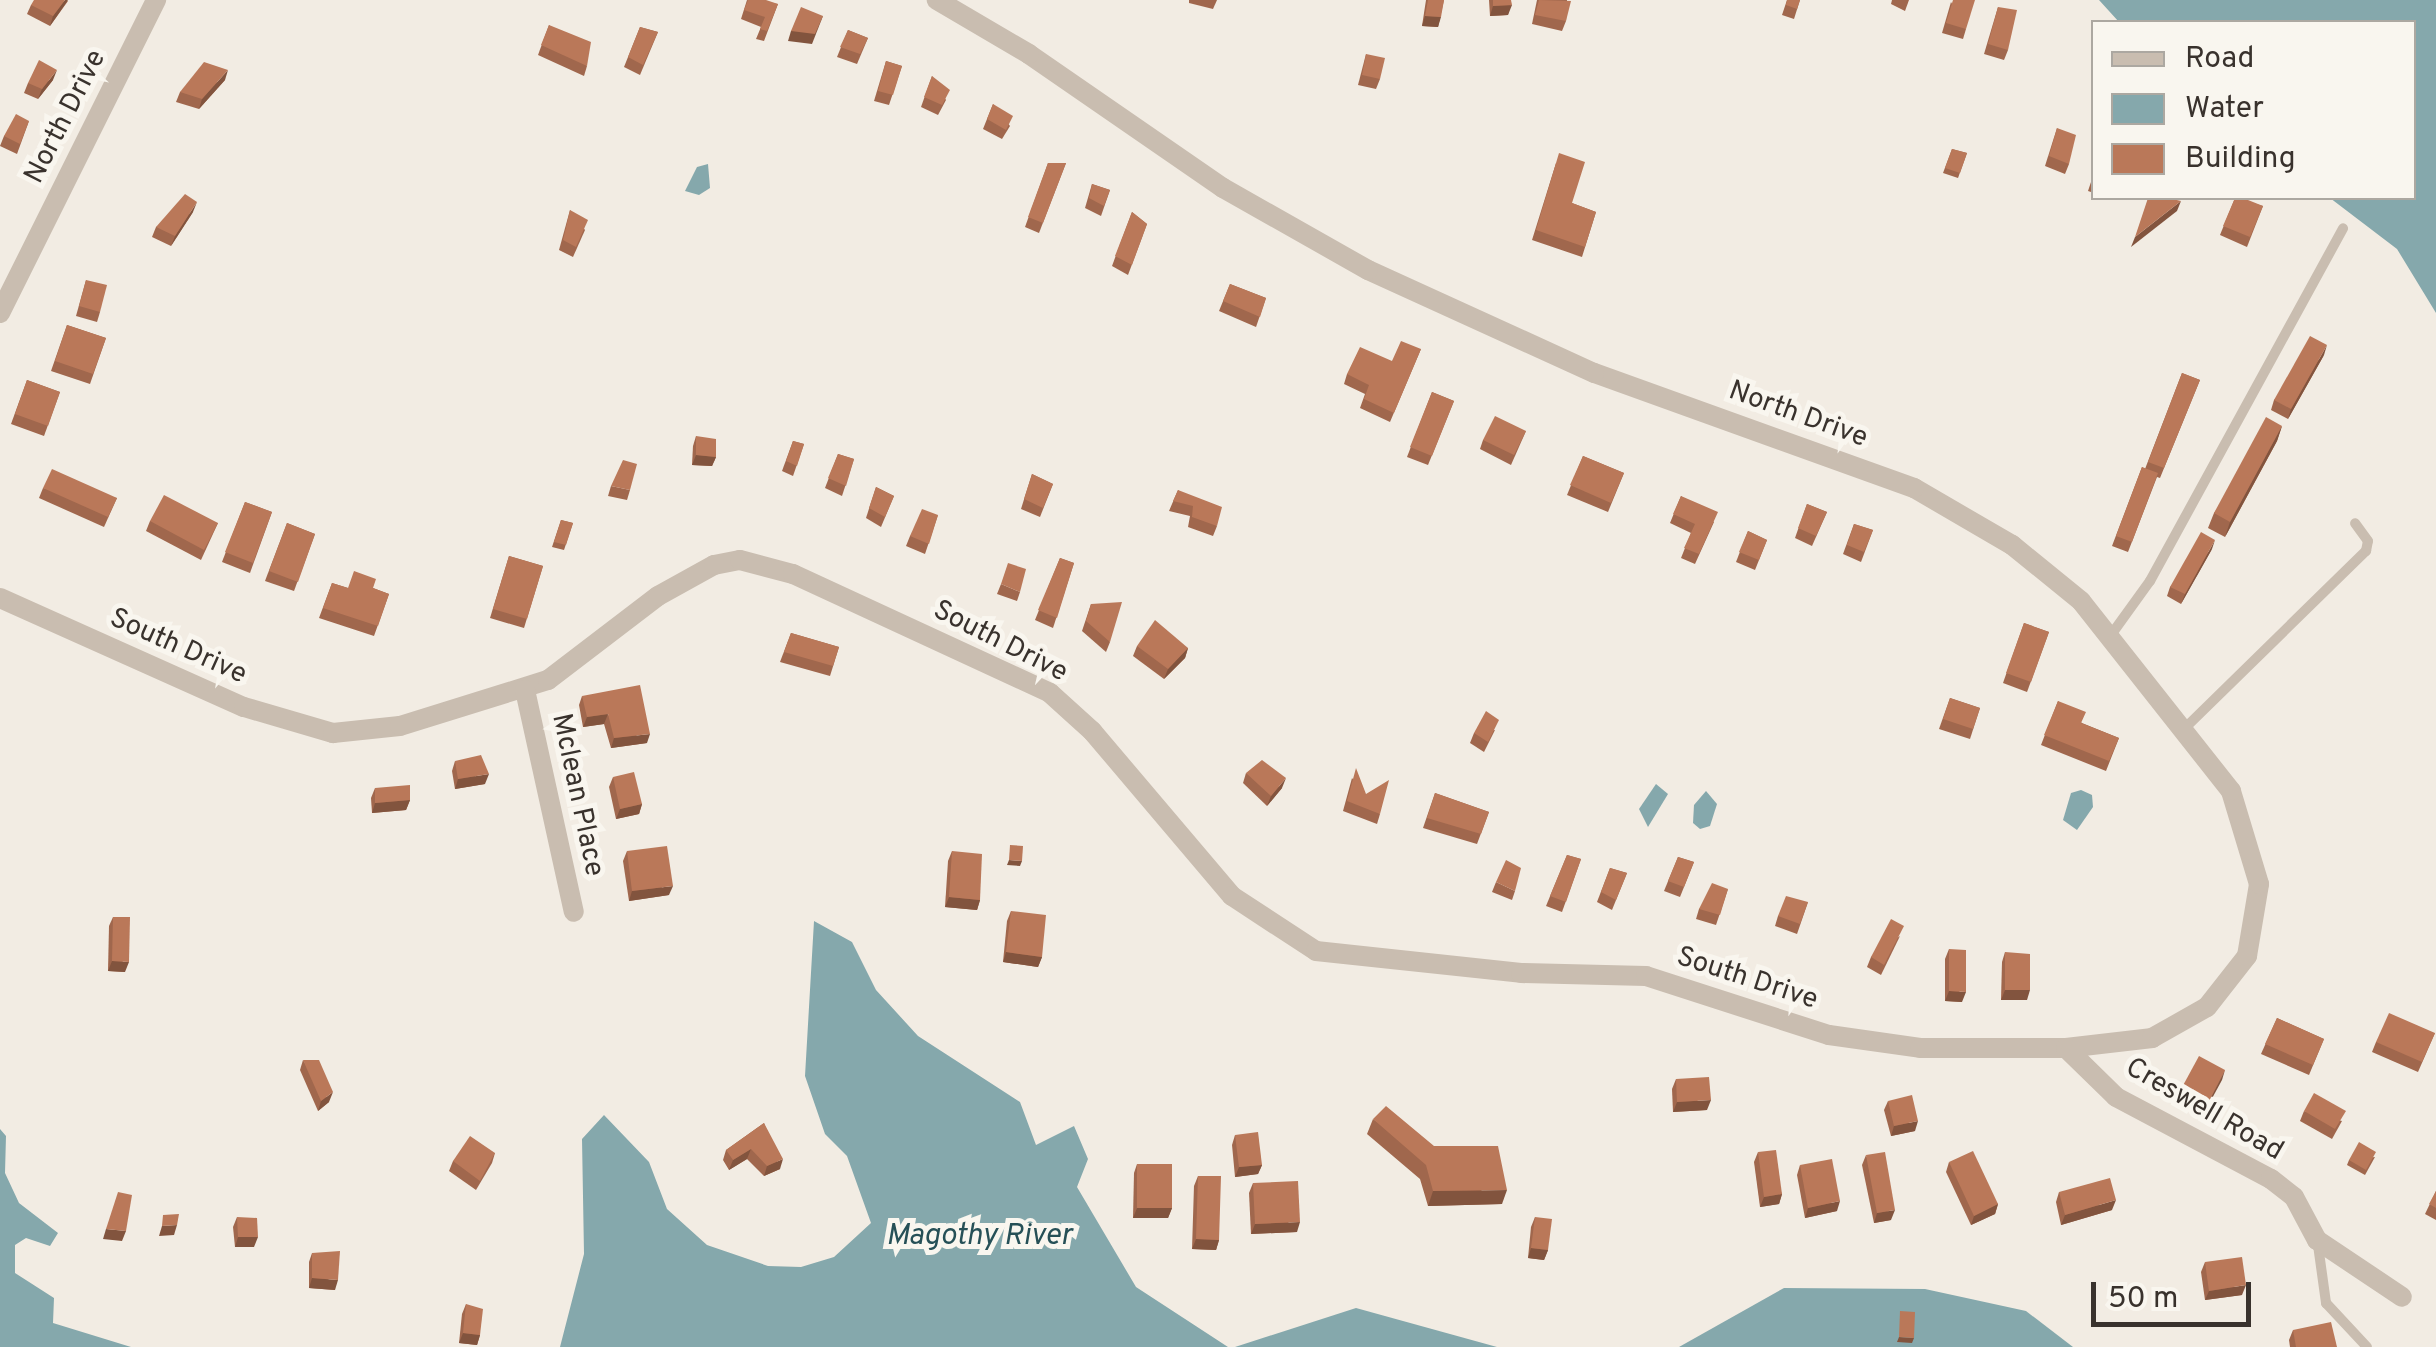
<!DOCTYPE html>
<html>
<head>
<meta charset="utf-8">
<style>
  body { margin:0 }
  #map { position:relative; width:2436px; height:1347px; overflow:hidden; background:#f2ece3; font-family:Overpass,sans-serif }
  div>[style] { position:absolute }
  .water>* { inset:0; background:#85a8ac }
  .lane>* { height:10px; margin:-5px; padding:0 5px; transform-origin:5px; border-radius:5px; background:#c9bdb0 }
  .street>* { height:20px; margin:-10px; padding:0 10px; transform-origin:10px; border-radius:10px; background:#c9bdb0 }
  .wall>* { inset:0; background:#a0674d }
  .shaded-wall>* { inset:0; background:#82543e }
  .building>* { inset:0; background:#ba7859 }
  span { translate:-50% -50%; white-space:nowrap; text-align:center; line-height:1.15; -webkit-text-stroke:10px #f9f6ef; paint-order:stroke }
  .street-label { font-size:28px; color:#39322d }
  .water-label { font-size:30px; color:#265057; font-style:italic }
  .legend { position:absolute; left:2091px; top:20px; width:325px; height:180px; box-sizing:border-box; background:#f9f6ef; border:2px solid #aca8a1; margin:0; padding:12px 18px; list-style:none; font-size:30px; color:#39322d }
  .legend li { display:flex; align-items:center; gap:20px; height:50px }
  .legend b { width:50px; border:2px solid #aca8a1 }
  .scale { position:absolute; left:2091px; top:1282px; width:160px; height:45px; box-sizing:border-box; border:5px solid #39322d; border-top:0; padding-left:12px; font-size:30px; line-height:35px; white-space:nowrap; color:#39322d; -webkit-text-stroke:8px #f9f6ef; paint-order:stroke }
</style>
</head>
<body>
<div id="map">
  <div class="water">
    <div style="clip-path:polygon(2099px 0,2436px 0,2436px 313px,2397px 249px,2330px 198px,2414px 198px,2414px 22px,2119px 22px)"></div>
    <div style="clip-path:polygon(708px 164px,710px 188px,699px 195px,685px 191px,697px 167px)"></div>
    <div style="clip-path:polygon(1656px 784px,1668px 794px,1648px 827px,1639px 809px)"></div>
    <div style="clip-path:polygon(2081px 790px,2092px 795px,2093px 807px,2077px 830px,2063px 820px,2071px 793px)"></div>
    <div style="clip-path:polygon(1706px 791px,1717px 804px,1710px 826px,1700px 829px,1693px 823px,1694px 805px)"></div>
    <div style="clip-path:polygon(814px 921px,852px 942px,876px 990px,918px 1036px,1020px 1102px,1036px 1145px,1074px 1126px,1088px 1159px,1077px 1187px,1136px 1287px,1228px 1347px,560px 1347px,584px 1254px,582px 1139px,604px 1115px,649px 1162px,667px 1209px,707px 1245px,768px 1266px,801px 1267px,834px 1257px,871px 1223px,847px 1156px,825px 1134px,805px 1076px)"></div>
    <div style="clip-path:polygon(0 1129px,6px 1136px,5px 1173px,19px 1203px,58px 1233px,50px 1246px,26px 1238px,15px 1245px,15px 1273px,54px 1298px,53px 1323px,131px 1347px,0 1347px)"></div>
    <div style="clip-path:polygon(1784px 1288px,1925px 1289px,2026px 1311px,2073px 1347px,1679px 1347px)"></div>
    <div style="clip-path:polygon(1356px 1308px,1497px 1347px,1235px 1347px)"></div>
  </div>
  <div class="lane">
    <div style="left:2111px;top:635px;width:67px;rotate:-54.2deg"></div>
    <div style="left:2150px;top:581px;width:402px;rotate:-61.3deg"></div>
    <div style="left:2184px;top:729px;width:255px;rotate:-44.4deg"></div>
    <div style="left:2366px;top:551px;width:10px;rotate:-79deg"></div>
    <div style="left:2368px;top:541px;width:22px;rotate:-126deg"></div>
    <div style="left:2318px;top:1245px;width:59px;rotate:82.1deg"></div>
    <div style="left:2326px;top:1303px;width:60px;rotate:47deg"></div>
  </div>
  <div class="street">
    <div style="left:0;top:313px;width:350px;rotate:-63.5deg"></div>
    <div style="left:0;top:598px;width:267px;rotate:24.1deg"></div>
    <div style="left:244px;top:707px;width:93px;rotate:16.3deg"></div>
    <div style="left:333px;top:733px;width:67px;rotate:-6deg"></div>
    <div style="left:400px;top:726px;width:155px;rotate:-17.3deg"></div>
    <div style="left:548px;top:680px;width:138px;rotate:-37.4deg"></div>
    <div style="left:658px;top:596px;width:64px;rotate:-29deg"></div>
    <div style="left:714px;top:565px;width:26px;rotate:-11deg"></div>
    <div style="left:740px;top:560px;width:55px;rotate:14.8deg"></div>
    <div style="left:793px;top:574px;width:283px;rotate:24.8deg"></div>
    <div style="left:1050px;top:693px;width:57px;rotate:42.1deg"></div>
    <div style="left:1092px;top:731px;width:216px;rotate:49.7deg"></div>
    <div style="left:1232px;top:896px;width:100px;rotate:33.2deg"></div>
    <div style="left:1316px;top:951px;width:206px;rotate:6.1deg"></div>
    <div style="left:1521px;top:973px;width:125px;rotate:1.4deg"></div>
    <div style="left:1646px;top:976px;width:192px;rotate:17.9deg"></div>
    <div style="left:1829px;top:1035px;width:92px;rotate:8.1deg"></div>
    <div style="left:1920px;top:1048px;width:146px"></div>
    <div style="left:2066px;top:1048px;width:87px;rotate:-6.6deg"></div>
    <div style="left:2152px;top:1038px;width:63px;rotate:-29.4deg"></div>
    <div style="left:2207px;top:1007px;width:65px;rotate:-51.9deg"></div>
    <div style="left:2247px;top:956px;width:73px;rotate:-80.5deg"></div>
    <div style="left:2259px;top:884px;width:97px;rotate:-106.8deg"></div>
    <div style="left:2231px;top:791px;width:242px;rotate:-128.3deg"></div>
    <div style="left:2081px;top:601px;width:89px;rotate:-140.9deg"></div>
    <div style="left:2012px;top:545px;width:113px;rotate:-149.8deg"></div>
    <div style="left:1914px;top:488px;width:340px;rotate:-160.2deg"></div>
    <div style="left:1594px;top:373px;width:248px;rotate:-155.5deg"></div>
    <div style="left:1368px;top:270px;width:167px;rotate:-150.5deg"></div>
    <div style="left:1223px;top:188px;width:236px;rotate:-145.4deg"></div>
    <div style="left:1029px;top:54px;width:107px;rotate:-149.6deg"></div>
    <div style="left:525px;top:690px;width:227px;rotate:77.6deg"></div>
    <div style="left:2066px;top:1048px;width:70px;rotate:44.4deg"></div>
    <div style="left:2116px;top:1097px;width:175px;rotate:27.9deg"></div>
    <div style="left:2271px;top:1179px;width:29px;rotate:38deg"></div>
    <div style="left:2294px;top:1197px;width:49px;rotate:61.9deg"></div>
    <div style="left:2317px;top:1240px;width:102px;rotate:33.8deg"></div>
  </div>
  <div class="wall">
    <div style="clip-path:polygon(747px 0,778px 4px,764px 41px,756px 39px,761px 27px,741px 19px)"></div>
    <div style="clip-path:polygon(1189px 0,1217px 0,1213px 9px,1189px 3px)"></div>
    <div style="clip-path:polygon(1426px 0,1444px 0,1438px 27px,1422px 26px)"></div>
    <div style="clip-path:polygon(1489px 0,1511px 0,1508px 15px,1490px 16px)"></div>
    <div style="clip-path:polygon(1537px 0,1567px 0,1566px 21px,1562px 31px,1532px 24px)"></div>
    <div style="clip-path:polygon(1787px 0,1800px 0,1794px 19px,1782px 15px)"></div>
    <div style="clip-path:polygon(1892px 0,1909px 0,1905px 11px,1891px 4px)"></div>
    <div style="clip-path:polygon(68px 1px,50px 26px,27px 14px,31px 5px)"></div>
    <div style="clip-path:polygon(1951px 2px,1966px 29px,1963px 39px,1942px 33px)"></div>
    <div style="clip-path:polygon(1998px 7px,2008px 50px,2004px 60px,1984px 54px)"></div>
    <div style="clip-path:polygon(549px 25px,587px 66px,584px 76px,538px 55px)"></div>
    <div style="clip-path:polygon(640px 27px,658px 32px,640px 75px,624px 67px)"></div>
    <div style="clip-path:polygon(848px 30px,868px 38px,857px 64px,837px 57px)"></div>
    <div style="clip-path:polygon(1366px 54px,1380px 79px,1376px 89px,1358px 85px)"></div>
    <div style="clip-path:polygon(886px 61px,902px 66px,889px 105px,874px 101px)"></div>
    <div style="clip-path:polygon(932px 76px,946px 100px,938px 115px,921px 107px)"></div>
    <div style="clip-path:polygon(53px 80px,38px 99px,24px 93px,28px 83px)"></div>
    <div style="clip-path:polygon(225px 80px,199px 109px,176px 102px,180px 92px)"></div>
    <div style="clip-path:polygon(993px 104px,1010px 126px,1002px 139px,983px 129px)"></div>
    <div style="clip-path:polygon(29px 121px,17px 154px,0 146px,4px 136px)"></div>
    <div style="clip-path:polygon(2057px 128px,2069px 164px,2065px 174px,2045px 166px)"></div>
    <div style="clip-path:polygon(1952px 149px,1967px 153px,1958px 178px,1943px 173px)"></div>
    <div style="clip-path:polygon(1048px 163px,1066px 163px,1039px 233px,1025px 227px)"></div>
    <div style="clip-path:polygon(1556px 163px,1572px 203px,1596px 212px,1582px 257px,1532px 240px)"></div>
    <div style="clip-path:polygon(2094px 173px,2094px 193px,2088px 191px)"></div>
    <div style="clip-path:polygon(1092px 184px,1110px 190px,1101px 216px,1085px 208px)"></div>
    <div style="clip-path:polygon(2235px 198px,2263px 206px,2247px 247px,2220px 235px)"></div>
    <div style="clip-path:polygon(570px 210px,585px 230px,573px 257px,559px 250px)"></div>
    <div style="clip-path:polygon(193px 212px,171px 246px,152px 237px,156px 227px)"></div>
    <div style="clip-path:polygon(1132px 212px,1147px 224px,1128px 275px,1112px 266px)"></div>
    <div style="clip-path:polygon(86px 280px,100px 312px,97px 322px,76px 316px)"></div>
    <div style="clip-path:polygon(1230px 284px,1266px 298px,1256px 327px,1219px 311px)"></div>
    <div style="clip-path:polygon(67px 325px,106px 338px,90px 384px,51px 371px)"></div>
    <div style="clip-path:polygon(1421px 349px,1390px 422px,1360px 408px,1365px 394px,1344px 384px,1347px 374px,1392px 361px)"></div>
    <div style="clip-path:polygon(2324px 355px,2288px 419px,2271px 410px,2274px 400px)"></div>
    <div style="clip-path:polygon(2182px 373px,2200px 380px,2160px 478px,2157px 477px,2128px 552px,2112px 546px,2142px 467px,2145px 469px)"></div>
    <div style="clip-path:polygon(27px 380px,60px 392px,44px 436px,11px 424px)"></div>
    <div style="clip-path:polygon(1432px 392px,1454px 401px,1428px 465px,1407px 457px)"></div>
    <div style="clip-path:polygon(2282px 426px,2277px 441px,2225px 537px,2208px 528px,2214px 513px)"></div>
    <div style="clip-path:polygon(1526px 431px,1511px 465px,1480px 449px,1483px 440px)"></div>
    <div style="clip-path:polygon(696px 436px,716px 457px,712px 466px,692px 465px,693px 446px)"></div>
    <div style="clip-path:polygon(793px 441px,804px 444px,793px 476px,782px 471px)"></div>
    <div style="clip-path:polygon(838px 454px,854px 459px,842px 496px,825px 488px)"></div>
    <div style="clip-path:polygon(1583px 456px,1624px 473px,1608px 512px,1567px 495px)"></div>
    <div style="clip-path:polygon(1032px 474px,1053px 484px,1040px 517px,1021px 509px)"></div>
    <div style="clip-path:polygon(611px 486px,630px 490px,627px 500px,608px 496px)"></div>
    <div style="clip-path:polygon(876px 487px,894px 496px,881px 527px,866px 518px)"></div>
    <div style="clip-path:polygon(43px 488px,117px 498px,104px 527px,39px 498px)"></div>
    <div style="clip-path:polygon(1178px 490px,1217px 526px,1213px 536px,1188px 527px,1190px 516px,1169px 511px)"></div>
    <div style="clip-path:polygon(1681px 496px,1714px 522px,1695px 564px,1681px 558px,1691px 533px,1670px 523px)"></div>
    <div style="clip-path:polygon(245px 502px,272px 512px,250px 573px,222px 562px)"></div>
    <div style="clip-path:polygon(1807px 504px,1827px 512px,1812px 546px,1795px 538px)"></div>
    <div style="clip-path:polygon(938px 515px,925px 554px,906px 546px,910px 536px)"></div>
    <div style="clip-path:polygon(561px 520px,573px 523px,564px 550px,552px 547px)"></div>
    <div style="clip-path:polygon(150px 521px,218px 523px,201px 560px,146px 531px)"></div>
    <div style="clip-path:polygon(287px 523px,315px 534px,294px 591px,265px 581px)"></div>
    <div style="clip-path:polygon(1854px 524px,1873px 530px,1861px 562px,1843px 554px)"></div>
    <div style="clip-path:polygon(1748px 531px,1767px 540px,1755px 570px,1736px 562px)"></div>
    <div style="clip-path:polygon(2212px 549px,2181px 604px,2167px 596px,2170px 587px)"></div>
    <div style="clip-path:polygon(509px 556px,543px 566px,524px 628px,490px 618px)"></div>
    <div style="clip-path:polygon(1060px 558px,1074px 563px,1053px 628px,1035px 620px)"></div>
    <div style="clip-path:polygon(332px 583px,348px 588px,373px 588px,389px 594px,374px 636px,319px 618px)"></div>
    <div style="clip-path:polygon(1001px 584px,1020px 592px,1017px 601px,997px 594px)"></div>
    <div style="clip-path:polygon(1091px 604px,1110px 642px,1106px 652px,1082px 631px)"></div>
    <div style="clip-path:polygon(2024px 623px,2049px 632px,2027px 692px,2003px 683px)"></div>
    <div style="clip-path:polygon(791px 633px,839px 647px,830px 676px,780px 662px)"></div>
    <div style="clip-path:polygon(1137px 646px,1188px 648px,1185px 658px,1164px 679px,1133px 656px)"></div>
    <div style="clip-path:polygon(582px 696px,647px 743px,611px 748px,604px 724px,583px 727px,579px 705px)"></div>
    <div style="clip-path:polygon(1950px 698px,1980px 708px,1970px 739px,1939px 729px)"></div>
    <div style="clip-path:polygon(2058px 701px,2082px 723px,2119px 738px,2106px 771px,2041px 745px)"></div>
    <div style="clip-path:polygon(1495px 730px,1484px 752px,1470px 743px,1474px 733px)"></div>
    <div style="clip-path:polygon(455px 761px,485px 784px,455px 789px,452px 771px)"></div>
    <div style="clip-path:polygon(1246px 773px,1282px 788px,1267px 806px,1243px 783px)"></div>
    <div style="clip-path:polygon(613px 777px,642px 804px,639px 814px,616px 819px,609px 787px)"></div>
    <div style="clip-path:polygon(1352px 778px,1380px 814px,1377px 824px,1343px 811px)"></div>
    <div style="clip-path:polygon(375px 788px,410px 800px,406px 810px,372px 813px,371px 798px)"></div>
    <div style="clip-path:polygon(1435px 793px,1489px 812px,1477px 844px,1423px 828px)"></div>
    <div style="clip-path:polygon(627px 851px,669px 895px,629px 901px,623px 861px)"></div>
    <div style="clip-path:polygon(952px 851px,980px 900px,977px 910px,945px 907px,948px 861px)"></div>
    <div style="clip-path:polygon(1567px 855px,1581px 859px,1562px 912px,1546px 906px)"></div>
    <div style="clip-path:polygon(1678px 857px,1694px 862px,1680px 897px,1664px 891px)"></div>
    <div style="clip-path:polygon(1610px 868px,1627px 873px,1612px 910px,1597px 902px)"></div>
    <div style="clip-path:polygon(1496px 882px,1515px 891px,1512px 900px,1492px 892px)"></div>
    <div style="clip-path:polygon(1728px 889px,1716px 925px,1696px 919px,1699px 909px)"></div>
    <div style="clip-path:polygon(1808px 902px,1797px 934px,1775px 926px,1778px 916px)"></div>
    <div style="clip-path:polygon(1011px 911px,1042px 957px,1038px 967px,1003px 962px,1007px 921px)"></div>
    <div style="clip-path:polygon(113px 917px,125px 972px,108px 971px,109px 926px)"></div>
    <div style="clip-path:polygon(1900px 936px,1881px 975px,1867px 967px,1871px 957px)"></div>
    <div style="clip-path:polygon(1949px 949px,1962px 1002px,1945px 1001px,1945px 959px)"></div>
    <div style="clip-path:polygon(2005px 952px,2027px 1000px,2001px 1000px,2002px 962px)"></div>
    <div style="clip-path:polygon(2277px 1018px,2324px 1039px,2309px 1075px,2261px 1054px)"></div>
    <div style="clip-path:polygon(2435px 1033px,2418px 1072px,2372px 1052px,2376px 1042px)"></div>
    <div style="clip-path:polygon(303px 1060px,329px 1102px,318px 1111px,300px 1070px)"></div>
    <div style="clip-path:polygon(2225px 1070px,2203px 1115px,2177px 1101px,2180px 1091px)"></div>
    <div style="clip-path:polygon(1676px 1079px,1707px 1110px,1673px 1112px,1672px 1089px)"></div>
    <div style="clip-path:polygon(1888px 1101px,1915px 1131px,1891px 1136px,1884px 1110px)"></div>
    <div style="clip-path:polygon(2304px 1111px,2342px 1121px,2332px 1139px,2300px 1121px)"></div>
    <div style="clip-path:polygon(1373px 1119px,1502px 1204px,1428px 1206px,1420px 1179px,1367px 1134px)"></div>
    <div style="clip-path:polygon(764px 1123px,780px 1169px,764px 1176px,747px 1159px,729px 1170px,723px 1160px,726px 1150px)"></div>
    <div style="clip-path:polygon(1235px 1135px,1262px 1165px,1258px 1174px,1235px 1177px,1232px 1145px)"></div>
    <div style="clip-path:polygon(1758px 1152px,1782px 1194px,1779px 1204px,1760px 1207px,1754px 1162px)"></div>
    <div style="clip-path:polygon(495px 1153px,492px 1163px,476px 1190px,449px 1171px,453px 1161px)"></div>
    <div style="clip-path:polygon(1866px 1155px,1891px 1220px,1874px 1223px,1862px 1165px)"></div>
    <div style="clip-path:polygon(2375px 1157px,2365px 1175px,2347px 1165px,2349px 1160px)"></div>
    <div style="clip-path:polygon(1949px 1162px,1998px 1204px,1995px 1214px,1971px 1225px,1946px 1172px)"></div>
    <div style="clip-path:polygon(1137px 1164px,1172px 1208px,1168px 1218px,1133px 1218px,1134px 1173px)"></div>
    <div style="clip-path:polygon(1800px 1165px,1837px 1211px,1805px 1218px,1797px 1175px)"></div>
    <div style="clip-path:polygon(1198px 1176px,1219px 1240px,1216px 1250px,1192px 1249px,1194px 1186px)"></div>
    <div style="clip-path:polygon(1253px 1183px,1297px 1232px,1251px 1234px,1249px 1193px)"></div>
    <div style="clip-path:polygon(2436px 1191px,2436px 1220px,2425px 1214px)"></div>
    <div style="clip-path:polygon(2059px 1192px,2112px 1210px,2061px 1225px,2056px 1202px)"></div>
    <div style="clip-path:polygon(237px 1217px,254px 1247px,235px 1247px,233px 1227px)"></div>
    <div style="clip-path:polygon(1535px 1217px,1548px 1250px,1544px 1260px,1528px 1258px,1531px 1227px)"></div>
    <div style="clip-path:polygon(312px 1253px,335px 1290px,309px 1288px,309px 1262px)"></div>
    <div style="clip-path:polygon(2205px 1262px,2242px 1295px,2205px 1300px,2201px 1272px)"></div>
    <div style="clip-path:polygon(466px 1304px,480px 1335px,477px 1345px,459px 1343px,462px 1314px)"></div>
    <div style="clip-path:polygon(2293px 1330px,2337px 1347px,2290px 1347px,2289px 1340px)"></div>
  </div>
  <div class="shaded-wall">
    <div style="clip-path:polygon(65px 0,68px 0,50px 26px,53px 16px)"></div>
    <div style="clip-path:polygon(1512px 5px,1508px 15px,1490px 16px,1493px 6px)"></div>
    <div style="clip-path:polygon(823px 16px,812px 44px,788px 41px,791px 31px)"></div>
    <div style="clip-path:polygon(1425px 16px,1441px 17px,1438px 27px,1422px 26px)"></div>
    <div style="clip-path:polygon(57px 70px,53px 80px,38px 99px,42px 89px)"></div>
    <div style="clip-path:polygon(228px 70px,225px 80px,199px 109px,202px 99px)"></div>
    <div style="clip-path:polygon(2181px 201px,2177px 211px,2131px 247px,2135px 237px)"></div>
    <div style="clip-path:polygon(197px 202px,193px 212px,171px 246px,175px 236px)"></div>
    <div style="clip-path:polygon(2327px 345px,2324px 355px,2288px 419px,2291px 409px)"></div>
    <div style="clip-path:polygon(2282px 426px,2277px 441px,2225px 537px,2230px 522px)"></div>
    <div style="clip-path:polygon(696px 455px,716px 457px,712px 466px,692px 465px)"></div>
    <div style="clip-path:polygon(2215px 540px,2212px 549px,2181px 604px,2185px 594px)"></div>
    <div style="clip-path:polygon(1188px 648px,1185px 658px,1164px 679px,1168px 669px)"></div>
    <div style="clip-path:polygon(608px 714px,604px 724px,583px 727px,587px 717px)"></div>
    <div style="clip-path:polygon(650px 734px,647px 743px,611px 748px,614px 738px)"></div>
    <div style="clip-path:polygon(489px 774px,485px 784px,455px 789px,458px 779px)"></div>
    <div style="clip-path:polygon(1286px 778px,1282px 788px,1267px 806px,1271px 796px)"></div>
    <div style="clip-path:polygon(410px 800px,406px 810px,372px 813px,375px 803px)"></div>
    <div style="clip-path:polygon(642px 804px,639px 814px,616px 819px,620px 809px)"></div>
    <div style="clip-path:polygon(1009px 860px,1022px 861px,1020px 866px,1007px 865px)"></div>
    <div style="clip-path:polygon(673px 886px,669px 895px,629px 901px,632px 891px)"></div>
    <div style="clip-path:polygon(949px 897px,980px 900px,977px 910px,945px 907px)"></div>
    <div style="clip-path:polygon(1006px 952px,1042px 957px,1038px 967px,1003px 962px)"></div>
    <div style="clip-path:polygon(112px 961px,129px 962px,125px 972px,108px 971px)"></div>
    <div style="clip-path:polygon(2005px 990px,2030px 990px,2027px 1000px,2001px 1000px)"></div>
    <div style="clip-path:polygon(1949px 991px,1966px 992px,1962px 1002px,1945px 1001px)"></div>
    <div style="clip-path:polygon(2225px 1070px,2222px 1080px,2203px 1115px,2207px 1105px)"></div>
    <div style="clip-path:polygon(333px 1092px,329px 1102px,318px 1111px,321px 1101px)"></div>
    <div style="clip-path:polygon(1711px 1100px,1707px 1110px,1673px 1112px,1677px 1102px)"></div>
    <div style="clip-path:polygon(1918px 1121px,1915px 1131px,1891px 1136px,1894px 1126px)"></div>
    <div style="clip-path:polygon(751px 1149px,747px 1159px,729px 1170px,733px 1160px)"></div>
    <div style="clip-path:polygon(783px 1159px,780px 1169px,764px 1176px,767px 1166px)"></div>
    <div style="clip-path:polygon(1262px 1165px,1258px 1174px,1235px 1177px,1239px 1167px)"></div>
    <div style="clip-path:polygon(1507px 1190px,1502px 1204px,1428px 1206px,1433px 1191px)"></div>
    <div style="clip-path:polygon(1782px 1194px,1779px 1204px,1760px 1207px,1764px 1197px)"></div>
    <div style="clip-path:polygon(2116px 1200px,2112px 1210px,2061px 1225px,2065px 1215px)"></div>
    <div style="clip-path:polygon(1840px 1201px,1837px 1211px,1805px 1218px,1808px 1208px)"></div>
    <div style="clip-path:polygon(1998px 1204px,1995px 1214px,1971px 1225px,1974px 1216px)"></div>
    <div style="clip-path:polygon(1137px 1208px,1172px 1208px,1168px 1218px,1133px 1218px)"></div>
    <div style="clip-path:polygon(1895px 1210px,1891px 1220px,1874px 1223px,1877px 1213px)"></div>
    <div style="clip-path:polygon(1300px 1222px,1297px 1232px,1251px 1234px,1255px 1224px)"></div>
    <div style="clip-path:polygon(177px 1225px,174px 1235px,159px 1236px,162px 1226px)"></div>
    <div style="clip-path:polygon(106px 1229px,126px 1231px,122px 1241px,103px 1239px)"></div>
    <div style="clip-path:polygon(238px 1237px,258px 1237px,254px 1247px,235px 1247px)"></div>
    <div style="clip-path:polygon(1196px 1239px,1219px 1240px,1216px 1250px,1192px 1249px)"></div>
    <div style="clip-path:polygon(1531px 1248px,1548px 1250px,1544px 1260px,1528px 1258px)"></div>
    <div style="clip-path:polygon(312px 1278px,338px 1280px,335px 1290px,309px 1288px)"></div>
    <div style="clip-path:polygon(2246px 1285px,2242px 1295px,2205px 1300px,2209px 1291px)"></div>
    <div style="clip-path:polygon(463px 1333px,480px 1335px,477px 1345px,459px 1343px)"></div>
    <div style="clip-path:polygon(1899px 1337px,1914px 1338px,1912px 1343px,1897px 1342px)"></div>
  </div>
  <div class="building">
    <div style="clip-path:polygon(34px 0,65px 0,53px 16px,31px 5px)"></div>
    <div style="clip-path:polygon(748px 0,766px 0,778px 4px,767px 31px,760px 29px,765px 17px,744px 10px)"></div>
    <div style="clip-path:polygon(1428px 0,1444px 0,1441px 17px,1425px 16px)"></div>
    <div style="clip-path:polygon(1493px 0,1511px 0,1512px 5px,1493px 6px)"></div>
    <div style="clip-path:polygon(1539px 0,1571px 1px,1566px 21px,1535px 15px)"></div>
    <div style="clip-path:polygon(1787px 0,1800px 0,1797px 9px,1786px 5px)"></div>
    <div style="clip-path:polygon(1953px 0,1975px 0,1966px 29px,1946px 23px)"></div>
    <div style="clip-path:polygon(801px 7px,823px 16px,815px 34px,791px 31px)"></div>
    <div style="clip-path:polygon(1998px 7px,2017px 10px,2008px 50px,1988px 44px)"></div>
    <div style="clip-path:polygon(549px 25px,591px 42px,587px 66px,541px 45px)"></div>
    <div style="clip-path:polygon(640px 27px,658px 32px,643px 65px,628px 57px)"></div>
    <div style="clip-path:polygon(848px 30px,868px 38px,860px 54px,840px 47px)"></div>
    <div style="clip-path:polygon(1366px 54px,1385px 58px,1380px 79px,1362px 75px)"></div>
    <div style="clip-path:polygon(39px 60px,57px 70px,42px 89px,28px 83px)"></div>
    <div style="clip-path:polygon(886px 61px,902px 66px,893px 95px,878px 91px)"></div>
    <div style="clip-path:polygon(204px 62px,228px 70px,202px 99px,180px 92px)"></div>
    <div style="clip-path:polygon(932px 76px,950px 90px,942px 105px,924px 97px)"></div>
    <div style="clip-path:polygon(993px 104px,1013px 116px,1006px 130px,987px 119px)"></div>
    <div style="clip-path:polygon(16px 114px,29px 121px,20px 144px,4px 136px)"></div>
    <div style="clip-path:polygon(2057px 128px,2076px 135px,2069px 164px,2049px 156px)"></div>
    <div style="clip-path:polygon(1952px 149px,1967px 153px,1960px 173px,1945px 168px)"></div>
    <div style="clip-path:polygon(1559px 153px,1585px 162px,1572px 203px,1596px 212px,1585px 247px,1536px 230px)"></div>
    <div style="clip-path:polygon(1048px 163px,1066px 163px,1043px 223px,1028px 217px)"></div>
    <div style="clip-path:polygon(1092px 184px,1110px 190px,1104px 206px,1089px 198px)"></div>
    <div style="clip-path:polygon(185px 194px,197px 202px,175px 236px,156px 227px)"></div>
    <div style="clip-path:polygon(2148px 198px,2168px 198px,2181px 201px,2135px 237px)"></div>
    <div style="clip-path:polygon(2235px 198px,2243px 198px,2263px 206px,2250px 237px,2223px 226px)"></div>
    <div style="clip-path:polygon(570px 210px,588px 220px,576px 247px,563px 240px)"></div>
    <div style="clip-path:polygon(1132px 212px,1147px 224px,1132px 265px,1115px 256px)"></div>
    <div style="clip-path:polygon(86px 280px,107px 285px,100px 312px,79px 306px)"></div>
    <div style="clip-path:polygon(1230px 284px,1266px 298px,1260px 317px,1223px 301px)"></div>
    <div style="clip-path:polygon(67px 325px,106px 338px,93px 374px,55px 361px)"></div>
    <div style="clip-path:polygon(2310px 336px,2327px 345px,2291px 409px,2274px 400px)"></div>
    <div style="clip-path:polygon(1401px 341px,1421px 349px,1394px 413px,1364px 399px,1369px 385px,1347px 374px,1360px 347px,1392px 361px)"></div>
    <div style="clip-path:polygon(2182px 373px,2200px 380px,2164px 468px,2148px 462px)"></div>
    <div style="clip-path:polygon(27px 380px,60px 392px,48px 426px,15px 414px)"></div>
    <div style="clip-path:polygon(1432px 392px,1454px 401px,1432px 456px,1410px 447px)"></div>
    <div style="clip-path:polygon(1495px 416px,1526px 431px,1514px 455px,1483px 440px)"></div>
    <div style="clip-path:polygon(2266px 417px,2282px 426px,2230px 522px,2214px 513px)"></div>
    <div style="clip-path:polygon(696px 436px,716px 439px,716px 457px,696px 455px)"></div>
    <div style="clip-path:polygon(793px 441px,804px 444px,797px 466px,786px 461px)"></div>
    <div style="clip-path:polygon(838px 454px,854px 459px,846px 486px,828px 478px)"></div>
    <div style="clip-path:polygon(1583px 456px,1624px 473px,1611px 503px,1570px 485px)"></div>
    <div style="clip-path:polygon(623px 460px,637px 464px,630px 490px,611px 486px)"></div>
    <div style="clip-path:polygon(2142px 467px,2158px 473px,2132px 542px,2116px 536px)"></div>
    <div style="clip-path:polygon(52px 469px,117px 498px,108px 517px,43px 488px)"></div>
    <div style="clip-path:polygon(1032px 474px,1053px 484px,1043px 508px,1024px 499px)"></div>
    <div style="clip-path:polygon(876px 487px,894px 496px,885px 517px,869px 508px)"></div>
    <div style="clip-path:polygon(1178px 490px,1222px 507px,1217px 526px,1192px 517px,1193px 506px,1173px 501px)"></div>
    <div style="clip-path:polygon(164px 495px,218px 523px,204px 550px,150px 521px)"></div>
    <div style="clip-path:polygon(1681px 496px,1718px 512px,1699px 554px,1684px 548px,1695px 524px,1673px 514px)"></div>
    <div style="clip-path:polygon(245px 502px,272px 512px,253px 563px,225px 552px)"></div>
    <div style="clip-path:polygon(1807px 504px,1827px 512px,1816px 536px,1798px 528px)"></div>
    <div style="clip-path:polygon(922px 509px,938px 515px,929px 544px,910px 536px)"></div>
    <div style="clip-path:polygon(561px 520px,573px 523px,566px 545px,554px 542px)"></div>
    <div style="clip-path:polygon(287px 523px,315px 534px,298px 582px,269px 571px)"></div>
    <div style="clip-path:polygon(1854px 524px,1873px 530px,1864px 552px,1847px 545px)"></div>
    <div style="clip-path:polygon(1748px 531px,1767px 540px,1759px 560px,1739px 552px)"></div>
    <div style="clip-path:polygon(2201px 532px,2215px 540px,2185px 594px,2170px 587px)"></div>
    <div style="clip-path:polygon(509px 556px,543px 566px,527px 619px,493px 609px)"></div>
    <div style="clip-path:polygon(1060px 558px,1074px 563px,1057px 618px,1038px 610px)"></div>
    <div style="clip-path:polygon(1008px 563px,1026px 569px,1020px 592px,1001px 584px)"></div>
    <div style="clip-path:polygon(354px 571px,376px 579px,373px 588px,389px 594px,378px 626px,323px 608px,332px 583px,348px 588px)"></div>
    <div style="clip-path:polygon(1122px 602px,1110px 642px,1086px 621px,1091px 604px)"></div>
    <div style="clip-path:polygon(1155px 620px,1188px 648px,1168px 669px,1137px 646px)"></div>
    <div style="clip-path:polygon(2024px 623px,2049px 632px,2031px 682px,2006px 673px)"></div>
    <div style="clip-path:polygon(791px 633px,839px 647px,833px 666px,784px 652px)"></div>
    <div style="clip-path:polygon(640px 685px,650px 734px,614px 738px,608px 714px,587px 717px,582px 696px)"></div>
    <div style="clip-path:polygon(1950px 698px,1980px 708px,1973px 729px,1943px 719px)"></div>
    <div style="clip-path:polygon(2058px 701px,2086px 712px,2081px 723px,2119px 738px,2109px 761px,2044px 735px)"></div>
    <div style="clip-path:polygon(1486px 711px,1499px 720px,1488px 742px,1474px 733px)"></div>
    <div style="clip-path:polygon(481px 755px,489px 774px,458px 779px,455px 761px)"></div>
    <div style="clip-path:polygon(1262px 760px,1286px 778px,1271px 796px,1246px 773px)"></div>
    <div style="clip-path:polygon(1356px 768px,1366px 794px,1389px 780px,1380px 814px,1347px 801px)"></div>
    <div style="clip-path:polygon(634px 772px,642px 804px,620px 809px,613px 777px)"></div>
    <div style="clip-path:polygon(410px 785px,410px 800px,375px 803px,375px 788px)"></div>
    <div style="clip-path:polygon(1435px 793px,1489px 812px,1481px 834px,1427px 818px)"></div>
    <div style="clip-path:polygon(1010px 845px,1023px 846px,1022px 861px,1009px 860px)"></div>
    <div style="clip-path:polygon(667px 846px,673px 886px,632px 891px,627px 851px)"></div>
    <div style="clip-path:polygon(952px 851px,982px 854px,980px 900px,949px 897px)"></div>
    <div style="clip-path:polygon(1567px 855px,1581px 859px,1566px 902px,1550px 896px)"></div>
    <div style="clip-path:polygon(1678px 857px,1694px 862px,1684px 887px,1668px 881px)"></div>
    <div style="clip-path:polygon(1506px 860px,1521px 868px,1515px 891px,1496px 882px)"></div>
    <div style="clip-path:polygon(1610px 868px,1627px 873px,1616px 900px,1601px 892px)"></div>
    <div style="clip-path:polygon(1712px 883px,1728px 889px,1720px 915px,1699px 909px)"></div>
    <div style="clip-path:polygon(1786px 896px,1808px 902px,1800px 924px,1778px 916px)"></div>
    <div style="clip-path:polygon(1011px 911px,1046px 915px,1042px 957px,1006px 952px)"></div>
    <div style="clip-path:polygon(113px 917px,130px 917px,129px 962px,112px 961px)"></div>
    <div style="clip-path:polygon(1891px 919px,1904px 926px,1884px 965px,1871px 957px)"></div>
    <div style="clip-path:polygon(1949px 949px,1966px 950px,1966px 992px,1949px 991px)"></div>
    <div style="clip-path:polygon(2005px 952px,2030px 954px,2030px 990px,2005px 990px)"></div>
    <div style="clip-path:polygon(2389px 1013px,2435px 1033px,2422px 1062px,2376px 1042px)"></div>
    <div style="clip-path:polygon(2277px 1018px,2324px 1039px,2313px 1065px,2265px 1044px)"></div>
    <div style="clip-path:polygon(2199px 1056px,2225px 1070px,2207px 1105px,2180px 1091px)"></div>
    <div style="clip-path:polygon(303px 1060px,319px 1060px,333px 1092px,321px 1101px)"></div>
    <div style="clip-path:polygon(1709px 1077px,1711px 1100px,1677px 1102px,1676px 1079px)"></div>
    <div style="clip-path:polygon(2314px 1093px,2346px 1111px,2335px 1129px,2304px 1111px)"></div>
    <div style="clip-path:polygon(1912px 1095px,1918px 1121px,1894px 1126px,1888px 1101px)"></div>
    <div style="clip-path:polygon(1386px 1106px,1434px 1146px,1498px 1146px,1507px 1190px,1433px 1191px,1426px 1165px,1373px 1119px)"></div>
    <div style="clip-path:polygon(764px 1123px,783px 1159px,767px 1166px,751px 1149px,733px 1160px,726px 1150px)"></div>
    <div style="clip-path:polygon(1258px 1132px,1262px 1165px,1239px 1167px,1235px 1135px)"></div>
    <div style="clip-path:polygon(470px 1136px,495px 1153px,480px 1181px,453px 1161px)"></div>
    <div style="clip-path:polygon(2359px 1142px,2376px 1152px,2366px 1170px,2349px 1160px)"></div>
    <div style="clip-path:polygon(1776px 1150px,1782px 1194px,1764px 1197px,1758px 1152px)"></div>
    <div style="clip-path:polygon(1973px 1151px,1998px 1204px,1974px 1216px,1949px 1162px)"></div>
    <div style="clip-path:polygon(1885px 1152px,1895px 1210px,1877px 1213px,1866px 1155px)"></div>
    <div style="clip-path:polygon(1832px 1159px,1840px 1201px,1808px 1208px,1800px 1165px)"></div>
    <div style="clip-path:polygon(1137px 1164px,1172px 1164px,1172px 1208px,1137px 1208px)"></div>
    <div style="clip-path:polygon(1198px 1176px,1221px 1176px,1219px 1240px,1196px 1239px)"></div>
    <div style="clip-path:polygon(2110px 1178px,2116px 1200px,2065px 1215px,2059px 1192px)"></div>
    <div style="clip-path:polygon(1298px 1181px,1300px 1222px,1255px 1224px,1253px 1183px)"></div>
    <div style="clip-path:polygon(2436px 1191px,2436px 1208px,2429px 1204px)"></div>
    <div style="clip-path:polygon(118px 1192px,132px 1195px,126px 1231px,106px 1229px)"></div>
    <div style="clip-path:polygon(179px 1214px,177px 1225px,162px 1226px,163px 1215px)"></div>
    <div style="clip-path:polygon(237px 1217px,257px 1218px,258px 1237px,238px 1237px)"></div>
    <div style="clip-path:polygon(1535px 1217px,1552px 1219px,1548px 1250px,1531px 1248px)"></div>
    <div style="clip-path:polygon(340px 1251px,338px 1280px,312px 1278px,312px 1253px)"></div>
    <div style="clip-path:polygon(2242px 1257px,2246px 1285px,2209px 1291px,2205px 1262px)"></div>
    <div style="clip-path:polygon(466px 1304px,483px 1309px,480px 1335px,463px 1333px)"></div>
    <div style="clip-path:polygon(1900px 1311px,1915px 1312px,1914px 1338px,1899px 1337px)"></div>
    <div style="clip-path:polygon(2331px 1322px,2337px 1347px,2296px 1347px,2293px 1330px)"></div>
  </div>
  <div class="street-label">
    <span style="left:66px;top:117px;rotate:-63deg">North Drive</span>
    <span style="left:1798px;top:415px;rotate:20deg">North Drive</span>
    <span style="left:1000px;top:642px;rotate:27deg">South Drive</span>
    <span style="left:178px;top:647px;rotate:24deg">South Drive</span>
    <span style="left:577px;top:795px;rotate:78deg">Mclean Place</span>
    <span style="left:1747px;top:979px;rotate:18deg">South Drive</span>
    <span style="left:2204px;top:1110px;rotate:30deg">Creswell Road</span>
  </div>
  <div class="water-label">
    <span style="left:979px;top:1237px">Magothy River</span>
  </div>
  <ul class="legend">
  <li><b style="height:12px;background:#c9bdb0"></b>Road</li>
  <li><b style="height:28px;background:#85a8ac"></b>Water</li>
  <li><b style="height:28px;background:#ba7859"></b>Building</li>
  </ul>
  <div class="scale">50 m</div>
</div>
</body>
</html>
